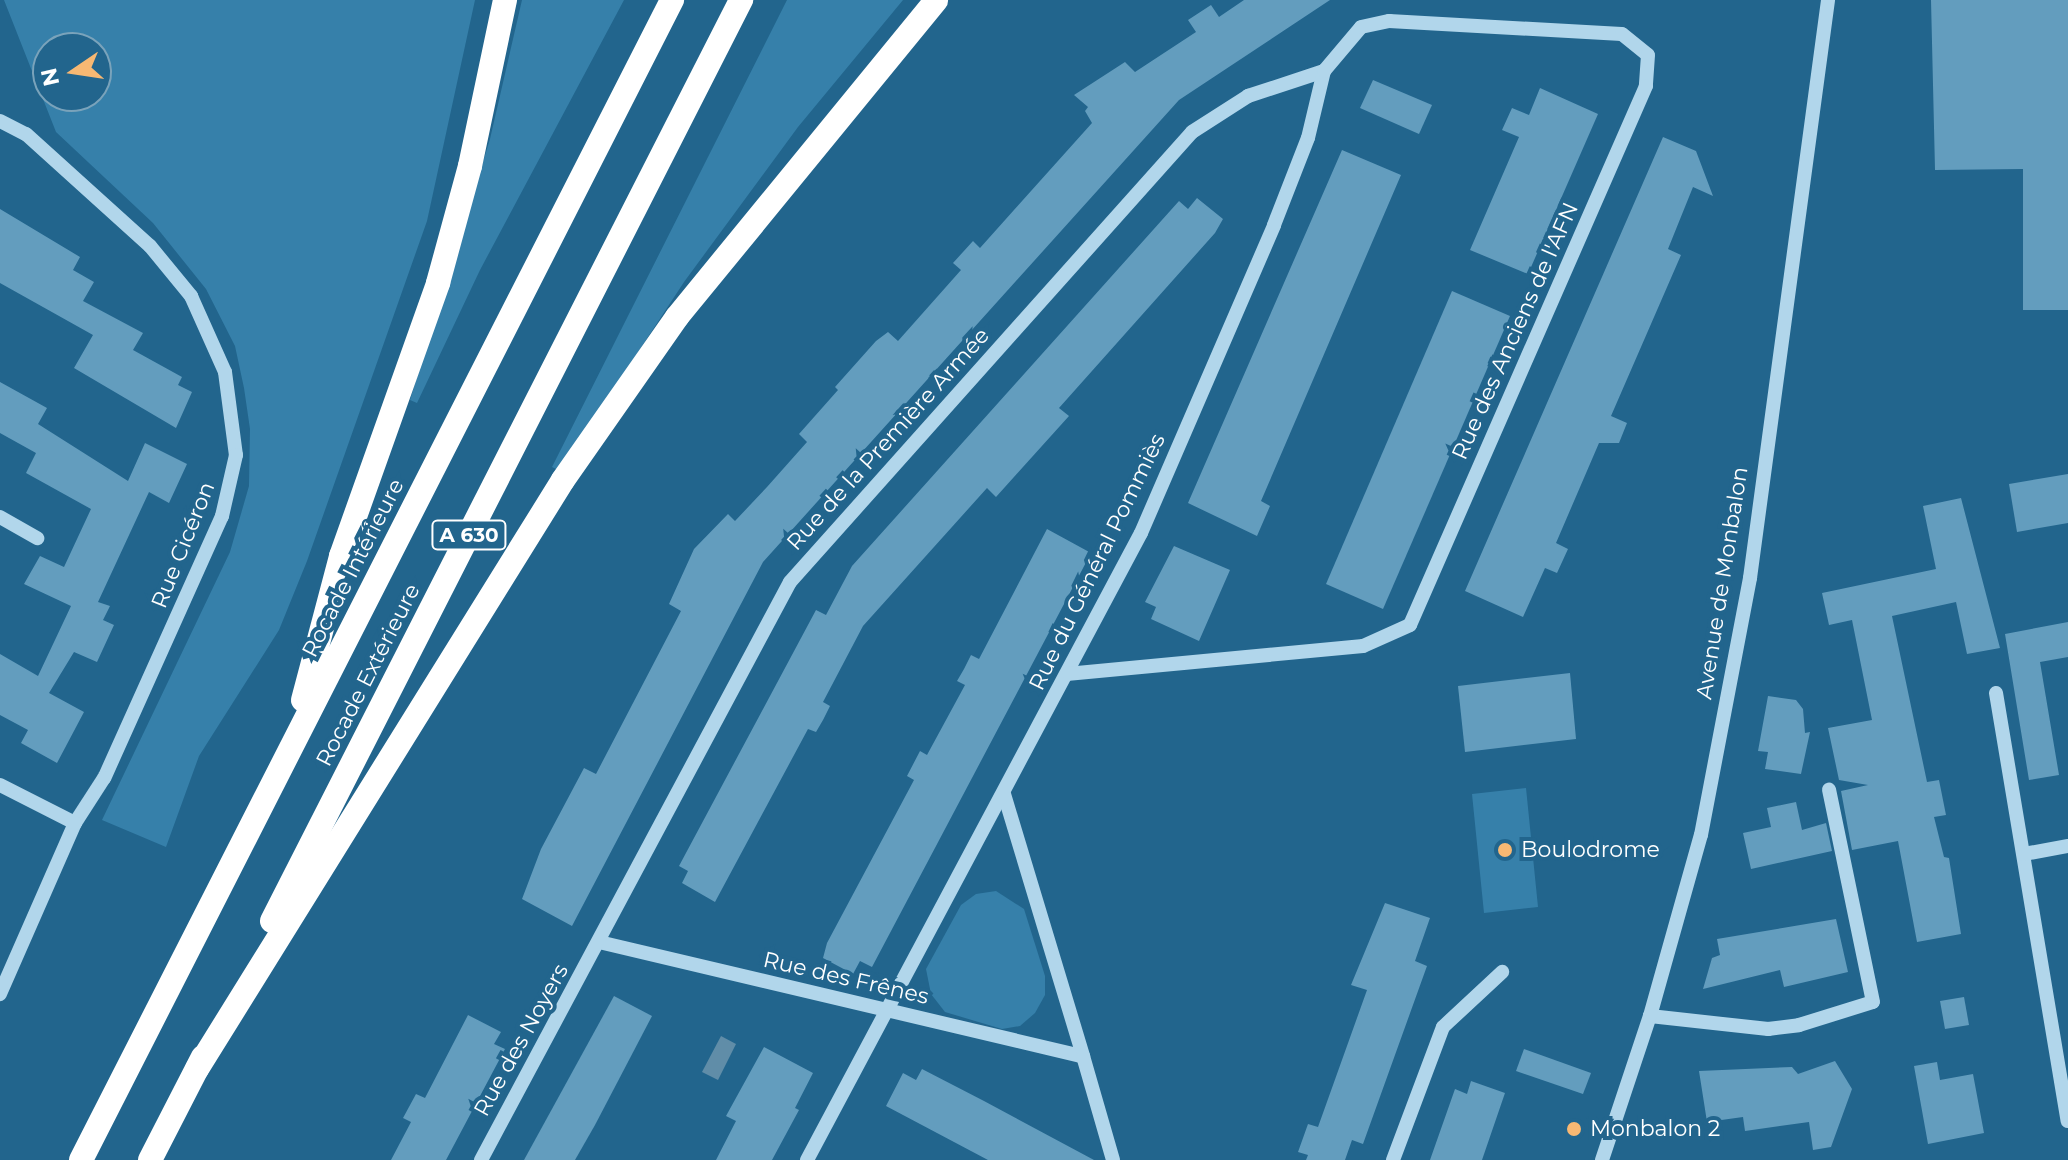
<!DOCTYPE html>
<html>
<head>
<meta charset="utf-8">
<style>
  body { margin:0 }
  #map { position:relative; width:2068px; height:1160px; overflow:hidden; background:#22658d; font-family:Montserrat,sans-serif }
  div>[style] { position:absolute }
  .green>* { inset:0; background:#3680aa }
  .water>* { inset:0; background:#608da8 }
  .building>* { inset:0; background:#639dbe }
  .minor>* { height:14px; margin:-7px; padding:0 7px; transform-origin:7px; border-radius:7px; background:#b1d6eb }
  .highway>* { height:24px; margin:-12px; padding:0 12px; transform-origin:12px; border-radius:12px; background:#fff }
  .dots>* { width:22px; height:22px; translate:-50% -50%; box-sizing:border-box; border:4px solid #22658d; border-radius:50% }
  span { translate:-50% -50%; white-space:nowrap; text-align:center; line-height:1.15; -webkit-text-stroke:8px #22658d; paint-order:stroke }
  .shield-label span { padding:2px 6px; background:#22658d; border:2px solid; border-radius:6px; -webkit-text-stroke-width:0 }
  .shield-label { font-size:20px; color:#fff; font-weight:700 }
  .street-label { font-size:22px; color:#fff }
  .poi-label { font-size:22px; color:#fff }
  .left { translate:0 -50%; text-align:left }
  .north { position:absolute; left:32px; top:32px; width:80px; height:80px; box-sizing:border-box; background:#22658d; border:2px solid #7aa3bb; border-radius:50%; rotate:257deg; font-size:22px; font-weight:700; line-height:32px; text-align:center; color:#fff }
  .north::after { content:''; display:block; margin:auto; width:28px; height:36px; background:#f7b873; clip-path:polygon(50% 0,100% 100%,50% 72%,0 100%) }
</style>
</head>
<body>
<div id="map">
  <div class="green">
    <div style="clip-path:polygon(evenodd,4px 0,475px 0,427px 221px,307px 561px,279px 630px,199px 756px,166px 847px,102px 820px,230px 552px,249px 486px,250px 429px,244px 388px,235px 346px,206px 289px,153px 223px,56px 132px,4px 0,48px 48px,96px 48px,96px 96px,48px 96px,48px 48px)"></div>
    <div style="clip-path:polygon(522px 0,624px 0,480px 270px,417px 403px,410px 400px,490px 139px)"></div>
    <div style="clip-path:polygon(787px 0,903px 0,798px 127px,684px 282px,560px 471px,552px 467px)"></div>
    <div style="clip-path:polygon(1526px 788px,1538px 907px,1484px 913px,1472px 794px)"></div>
    <div style="clip-path:polygon(996px 891px,1024px 909px,1045px 976px,1045px 995px,1035px 1013px,1020px 1026px,1002px 1029px,945px 1012px,931px 994px,926px 969px,961px 905px,976px 894px)"></div>
  </div>
  <div class="water">
    <div style="clip-path:polygon(721px 1036px,736px 1044px,718px 1080px,702px 1072px)"></div>
  </div>
  <div class="building">
    <div style="clip-path:polygon(1244px 0,1330px 0,1179px 100px,763px 562px,572px 926px,522px 899px,541px 849px,584px 768px,596px 774px,681px 611px,669px 604px,694px 549px,728px 514px,735px 521px,767px 487px,807px 442px,799px 434px,838px 390px,835px 387px,876px 341px,888px 332px,898px 341px,961px 270px,953px 263px,973px 241px,980px 248px,1092px 123px,1085px 111px,1088px 107px,1074px 95px,1125px 62px,1135px 72px,1196px 32px,1188px 20px,1211px 5px,1219px 17px)"></div>
    <div style="clip-path:polygon(1931px 0,2068px 0,2068px 310px,2023px 310px,2023px 169px,1935px 170px)"></div>
    <div style="clip-path:polygon(1373px 80px,1432px 105px,1419px 134px,1360px 108px)"></div>
    <div style="clip-path:polygon(1540px 88px,1598px 114px,1528px 274px,1470px 250px,1519px 137px,1502px 130px,1512px 108px,1529px 115px)"></div>
    <div style="clip-path:polygon(1663px 137px,1696px 151px,1713px 196px,1693px 187px,1668px 249px,1681px 255px,1611px 416px,1627px 423px,1619px 443px,1599px 443px,1556px 543px,1568px 549px,1557px 573px,1545px 568px,1523px 617px,1465px 591px)"></div>
    <div style="clip-path:polygon(1342px 150px,1401px 175px,1261px 501px,1270px 506px,1257px 536px,1188px 503px)"></div>
    <div style="clip-path:polygon(1197px 198px,1223px 219px,1215px 233px,1059px 408px,1069px 416px,996px 497px,987px 488px,863px 626px,823px 702px,830px 706px,823px 720px,816px 732px,808px 729px,715px 902px,682px 883px,688px 871px,679px 866px,816px 610px,826px 615px,852px 566px,1179px 201px,1188px 209px)"></div>
    <div style="clip-path:polygon(0 209px,80px 257px,73px 270px,94px 282px,83px 301px,143px 333px,133px 350px,182px 377px,178px 385px,192px 392px,176px 428px,74px 368px,93px 335px,0 283px)"></div>
    <div style="clip-path:polygon(1452px 291px,1510px 316px,1383px 609px,1326px 584px)"></div>
    <div style="clip-path:polygon(0 382px,47px 408px,38px 424px,128px 481px,145px 443px,187px 464px,169px 503px,149px 492px,98px 602px,110px 606px,103px 620px,114px 625px,97px 662px,74px 652px,49px 693px,84px 712px,57px 763px,21px 743px,28px 730px,0 715px,0 654px,38px 676px,71px 606px,24px 584px,40px 556px,64px 567px,91px 509px,26px 473px,36px 453px,0 433px)"></div>
    <div style="clip-path:polygon(2068px 474px,2068px 523px,2017px 532px,2009px 484px)"></div>
    <div style="clip-path:polygon(1961px 498px,2000px 648px,1967px 654px,1956px 602px,1892px 616px,1927px 782px,1939px 780px,1946px 815px,1934px 817px,1944px 857px,1949px 858px,1961px 934px,1917px 942px,1898px 841px,1852px 850px,1841px 791px,1868px 785px,1839px 780px,1828px 728px,1872px 720px,1852px 620px,1829px 625px,1822px 593px,1936px 569px,1923px 506px)"></div>
    <div style="clip-path:polygon(1047px 529px,1091px 553px,872px 967px,860px 961px,853px 974px,823px 958px,827px 943px,914px 780px,907px 776px,920px 751px,927px 755px,965px 685px,957px 681px,964px 669px,971px 655px,979px 659px)"></div>
    <div style="clip-path:polygon(1174px 546px,1230px 570px,1199px 641px,1151px 619px,1156px 607px,1145px 602px)"></div>
    <div style="clip-path:polygon(2068px 622px,2068px 657px,2040px 662px,2059px 775px,2029px 780px,2005px 634px)"></div>
    <div style="clip-path:polygon(1570px 673px,1576px 739px,1465px 752px,1458px 686px)"></div>
    <div style="clip-path:polygon(1768px 696px,1796px 700px,1803px 709px,1805px 733px,1810px 732px,1801px 774px,1765px 769px,1768px 752px,1758px 751px)"></div>
    <div style="clip-path:polygon(1796px 802px,1802px 830px,1826px 823px,1832px 851px,1751px 869px,1743px 833px,1771px 827px,1767px 808px)"></div>
    <div style="clip-path:polygon(1385px 903px,1430px 918px,1415px 961px,1427px 966px,1363px 1144px,1352px 1140px,1345px 1160px,1306px 1160px,1308px 1155px,1298px 1152px,1308px 1124px,1318px 1127px,1367px 990px,1351px 985px)"></div>
    <div style="clip-path:polygon(1836px 919px,1848px 972px,1784px 987px,1780px 970px,1703px 989px,1712px 958px,1720px 955px,1717px 939px)"></div>
    <div style="clip-path:polygon(614px 996px,652px 1016px,595px 1125px,575px 1160px,524px 1160px)"></div>
    <div style="clip-path:polygon(1964px 997px,1969px 1025px,1945px 1029px,1940px 1001px)"></div>
    <div style="clip-path:polygon(468px 1015px,501px 1032px,494px 1044px,505px 1049px,446px 1160px,391px 1160px,411px 1122px,403px 1118px,416px 1094px,425px 1098px)"></div>
    <div style="clip-path:polygon(764px 1047px,813px 1073px,795px 1108px,799px 1110px,772px 1160px,716px 1160px,736px 1121px,726px 1116px)"></div>
    <div style="clip-path:polygon(1524px 1049px,1591px 1073px,1583px 1094px,1516px 1071px)"></div>
    <div style="clip-path:polygon(1835px 1061px,1852px 1089px,1831px 1147px,1813px 1150px,1809px 1122px,1745px 1131px,1743px 1117px,1707px 1122px,1699px 1071px,1792px 1067px,1798px 1074px)"></div>
    <div style="clip-path:polygon(1937px 1062px,1940px 1080px,1973px 1074px,1984px 1133px,1928px 1144px,1914px 1066px)"></div>
    <div style="clip-path:polygon(922px 1069px,984px 1101px,1094px 1160px,988px 1160px,886px 1106px,903px 1073px,916px 1080px)"></div>
    <div style="clip-path:polygon(1471px 1081px,1505px 1093px,1482px 1160px,1430px 1160px,1455px 1089px,1467px 1094px)"></div>
  </div>
  <div class="minor">
    <div style="left:0;top:121px;width:29px;rotate:27deg"></div>
    <div style="left:26px;top:134px;width:167px;rotate:42.1deg"></div>
    <div style="left:150px;top:246px;width:65px;rotate:50.6deg"></div>
    <div style="left:191px;top:296px;width:83px;rotate:65.9deg"></div>
    <div style="left:225px;top:372px;width:84px;rotate:82.5deg"></div>
    <div style="left:236px;top:455px;width:63px;rotate:102.9deg"></div>
    <div style="left:222px;top:516px;width:287px;rotate:114.2deg"></div>
    <div style="left:104px;top:778px;width:54px;rotate:122.8deg"></div>
    <div style="left:75px;top:823px;width:187px;rotate:113.7deg"></div>
    <div style="left:0;top:517px;width:43px;rotate:29.6deg"></div>
    <div style="left:1996px;top:693px;width:434px;rotate:80.5deg"></div>
    <div style="left:0;top:785px;width:84px;rotate:26.9deg"></div>
    <div style="left:1004px;top:794px;width:274px;rotate:73.2deg"></div>
    <div style="left:2024px;top:854px;width:45px;rotate:-10.3deg"></div>
    <div style="left:599px;top:942px;width:497px;rotate:13.3deg"></div>
    <div style="left:1083px;top:1056px;width:108px;rotate:73.9deg"></div>
    <div style="left:1650px;top:1016px;width:119px;rotate:6.3deg"></div>
    <div style="left:1768px;top:1029px;width:31px;rotate:-7deg"></div>
    <div style="left:1799px;top:1025px;width:77px;rotate:-17.3deg"></div>
    <div style="left:1873px;top:1002px;width:217px;rotate:-101.7deg"></div>
    <div style="left:481px;top:1160px;width:655px;rotate:-61.87deg"></div>
    <div style="left:790px;top:582px;width:603px;rotate:-48.22deg"></div>
    <div style="left:1192px;top:132px;width:67px;rotate:-32.7deg"></div>
    <div style="left:1248px;top:96px;width:80px;rotate:-18.2deg"></div>
    <div style="left:807px;top:1160px;width:710px;rotate:-61.96deg"></div>
    <div style="left:1141px;top:533px;width:335px;rotate:-66.6deg"></div>
    <div style="left:1274px;top:225px;width:93px;rotate:-68.7deg"></div>
    <div style="left:1308px;top:138px;width:69px;rotate:-76.6deg"></div>
    <div style="left:1324px;top:71px;width:57px;rotate:-49.9deg"></div>
    <div style="left:1361px;top:27px;width:29px;rotate:-12deg"></div>
    <div style="left:1389px;top:21px;width:233px;rotate:3.2deg"></div>
    <div style="left:1622px;top:34px;width:33px;rotate:39deg"></div>
    <div style="left:1648px;top:55px;width:31px;rotate:94deg"></div>
    <div style="left:1646px;top:86px;width:588px;rotate:113.65deg"></div>
    <div style="left:1410px;top:625px;width:51px;rotate:155.9deg"></div>
    <div style="left:1363px;top:646px;width:295px;rotate:174.6deg"></div>
    <div style="left:1393px;top:1160px;width:142px;rotate:-69.4deg"></div>
    <div style="left:1443px;top:1027px;width:81px;rotate:-43deg"></div>
    <div style="left:1602px;top:1160px;width:152px;rotate:-71.6deg"></div>
    <div style="left:1650px;top:1016px;width:188px;rotate:-74.3deg"></div>
    <div style="left:1701px;top:835px;width:262px;rotate:-79.2deg"></div>
    <div style="left:1750px;top:578px;width:583px;rotate:-82.31deg"></div>
  </div>
  <div class="highway">
    <div style="left:303px;top:700px;width:149px;rotate:-75.2deg"></div>
    <div style="left:341px;top:556px;width:290px;rotate:-70.4deg"></div>
    <div style="left:438px;top:283px;width:121px;rotate:-74.7deg"></div>
    <div style="left:470px;top:166px;width:170px;rotate:-78.1deg"></div>
    <div style="left:272px;top:921px;width:1034px;rotate:-63.01deg"></div>
    <div style="left:197px;top:1069px;width:693px;rotate:-58.14deg"></div>
    <div style="left:563px;top:480px;width:199px;rotate:-55deg"></div>
    <div style="left:677px;top:317px;width:409px;rotate:-50.7deg"></div>
    <div style="left:81px;top:1160px;width:1302px;rotate:-63deg"></div>
    <div style="left:150px;top:1160px;width:116px;rotate:-62.8deg"></div>
  </div>
  <div class="dots">
    <div style="left:1505px;top:850px;background:#f7b873"></div>
    <div style="left:1574px;top:1129px;background:#f7b873"></div>
  </div>
  <div class="shield-label">
    <span style="left:469px;top:535px">A 630</span>
  </div>
  <div class="street-label">
    <span style="left:1515px;top:331px;rotate:-66deg">Rue des Anciens de l'AFN</span>
    <span style="left:888px;top:439px;rotate:-48deg">Rue de la Première Armée</span>
    <span style="left:183px;top:545px;rotate:-68deg">Rue Cicéron</span>
    <span style="left:1097px;top:562px;rotate:-64deg">Rue du Général Pommiès</span>
    <span style="left:353px;top:568px;rotate:-63deg">Rocade Intérieure</span>
    <span style="left:1722px;top:583px;rotate:-81deg">Avenue de Monbalon</span>
    <span style="left:368px;top:675px;rotate:-63deg">Rocade Extérieure</span>
    <span style="left:846px;top:978px;rotate:13deg">Rue des Frênes</span>
    <span style="left:521px;top:1040px;rotate:-61deg">Rue des Noyers</span>
  </div>
  <div class="poi-label">
    <span class="left" style="left:1521px;top:850px">Boulodrome</span>
    <span class="left" style="left:1590px;top:1129px">Monbalon 2</span>
  </div>
  <div class="north">N</div>
</div>
</body>
</html>
